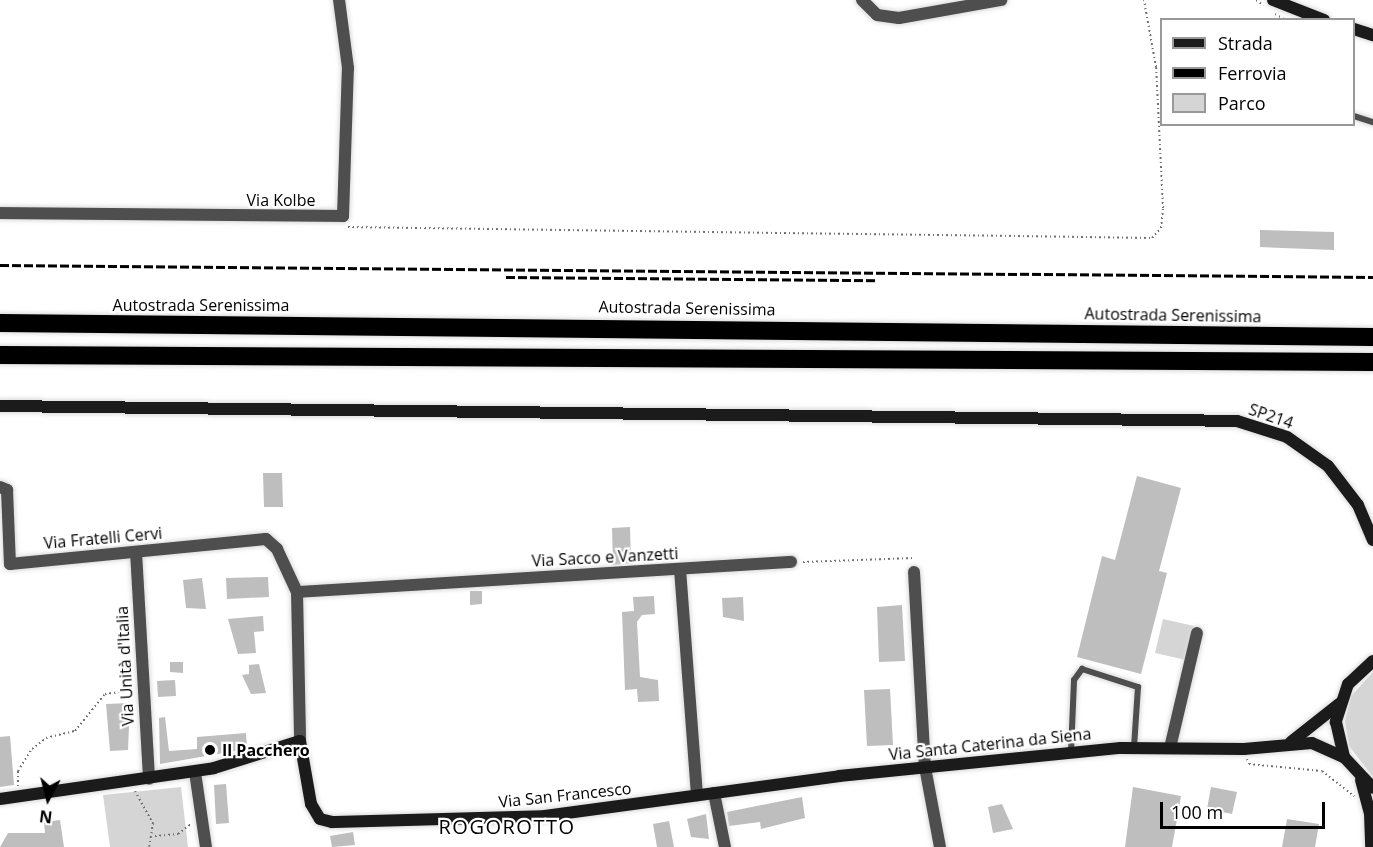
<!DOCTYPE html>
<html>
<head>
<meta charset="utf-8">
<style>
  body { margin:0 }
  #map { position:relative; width:1373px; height:847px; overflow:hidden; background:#fff; font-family:"Open Sans",sans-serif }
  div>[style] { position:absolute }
  .green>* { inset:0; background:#d5d5d5 }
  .building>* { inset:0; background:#bebebe }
  .path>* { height:2px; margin-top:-1px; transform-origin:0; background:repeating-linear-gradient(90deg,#707070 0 1.5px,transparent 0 4.5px) }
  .roads { filter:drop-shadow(0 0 2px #dbdbdb) drop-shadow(0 0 2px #dbdbdb) }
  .lane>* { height:6px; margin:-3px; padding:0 3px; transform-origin:3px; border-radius:3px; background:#4e4e4e }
  .street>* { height:12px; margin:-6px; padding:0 6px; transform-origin:6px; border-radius:6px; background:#4e4e4e }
  .secondary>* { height:12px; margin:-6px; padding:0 6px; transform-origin:6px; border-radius:6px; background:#1b1b1b }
  .highway>* { height:18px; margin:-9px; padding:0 9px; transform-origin:9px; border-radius:9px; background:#000 }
  .rail>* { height:3px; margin-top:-1.5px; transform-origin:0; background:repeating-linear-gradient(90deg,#000 0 9px,transparent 0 12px) }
  .dots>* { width:16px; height:16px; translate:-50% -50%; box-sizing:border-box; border:3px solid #fff; border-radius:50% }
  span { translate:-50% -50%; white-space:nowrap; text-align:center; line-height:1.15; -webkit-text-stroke:4.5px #fff; paint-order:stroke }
  .street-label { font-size:16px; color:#000 }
  .poi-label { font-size:16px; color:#000; font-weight:700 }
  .left { translate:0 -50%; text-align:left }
  .quarter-label { font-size:20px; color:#000; letter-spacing:1.5px }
  .legend { position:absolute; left:1160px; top:18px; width:195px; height:108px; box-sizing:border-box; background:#fff; border:2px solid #999; margin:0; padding:8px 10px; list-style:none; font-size:18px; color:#000 }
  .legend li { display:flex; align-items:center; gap:12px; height:30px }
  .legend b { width:30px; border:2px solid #999 }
  .north { position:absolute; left:18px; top:769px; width:60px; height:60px; -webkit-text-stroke:4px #fff; paint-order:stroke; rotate:187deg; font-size:16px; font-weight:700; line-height:24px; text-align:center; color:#000 }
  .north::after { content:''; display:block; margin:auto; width:21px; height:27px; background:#000; clip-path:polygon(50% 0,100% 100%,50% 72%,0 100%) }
  .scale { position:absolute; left:1160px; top:802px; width:165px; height:27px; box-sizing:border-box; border:3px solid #000; border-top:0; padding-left:8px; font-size:18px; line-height:21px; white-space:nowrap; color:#000; -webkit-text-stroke:4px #fff; paint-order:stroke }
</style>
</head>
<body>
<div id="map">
  <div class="green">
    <div style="clip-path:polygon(1163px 619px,1194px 626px,1186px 660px,1155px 653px)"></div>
    <div style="clip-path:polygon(1373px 672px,1373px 777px,1349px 746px,1345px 721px,1351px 696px)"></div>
    <div style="clip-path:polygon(181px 787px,188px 847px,110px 847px,103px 795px)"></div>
  </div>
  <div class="building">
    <div style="clip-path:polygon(1260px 230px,1334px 232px,1334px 250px,1260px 247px)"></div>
    <div style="clip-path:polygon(263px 473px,282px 473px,283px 507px,264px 507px)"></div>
    <div style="clip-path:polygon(1137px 476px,1181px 488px,1159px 571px,1167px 573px,1141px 674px,1077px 657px,1102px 556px,1115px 560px)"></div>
    <div style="clip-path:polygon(630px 527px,631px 563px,613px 565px,612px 528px)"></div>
    <div style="clip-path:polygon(268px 577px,269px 597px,227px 599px,226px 578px)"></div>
    <div style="clip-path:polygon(202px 578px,206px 609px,186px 608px,183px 580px)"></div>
    <div style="clip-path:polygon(470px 591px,482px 591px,482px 604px,470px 605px)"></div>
    <div style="clip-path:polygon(654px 596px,655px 614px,642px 615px,637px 622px,640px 677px,658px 680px,659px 701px,638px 702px,637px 689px,625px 690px,622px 612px,634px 611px,633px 597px)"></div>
    <div style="clip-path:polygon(743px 597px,744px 621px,723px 617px,722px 598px)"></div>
    <div style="clip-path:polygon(902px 605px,905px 661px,879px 662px,877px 607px)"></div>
    <div style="clip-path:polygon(263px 616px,264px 631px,254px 632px,256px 653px,238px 654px,228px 619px)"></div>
    <div style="clip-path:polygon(170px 662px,183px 662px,183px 673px,170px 672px)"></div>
    <div style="clip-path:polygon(259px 664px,266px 693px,251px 694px,242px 675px,249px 674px,249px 665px)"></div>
    <div style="clip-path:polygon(175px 680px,176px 696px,158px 697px,157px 681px)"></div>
    <div style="clip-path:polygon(890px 689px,893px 745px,867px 746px,864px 690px)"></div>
    <div style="clip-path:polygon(130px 703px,128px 750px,110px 751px,106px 704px)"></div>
    <div style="clip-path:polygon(165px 717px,169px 751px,197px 749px,197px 737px,246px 733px,247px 749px,160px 764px,159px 718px)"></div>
    <div style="clip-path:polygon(10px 736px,14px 785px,0 787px,0 737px)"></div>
    <div style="clip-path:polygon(226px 784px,229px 823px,216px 824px,214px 785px)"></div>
    <div style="clip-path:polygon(1133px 787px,1181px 796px,1172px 847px,1125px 847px)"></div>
    <div style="clip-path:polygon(1211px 787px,1237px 792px,1232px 814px,1207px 809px)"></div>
    <div style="clip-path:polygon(802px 797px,805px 818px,761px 829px,760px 822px,729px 826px,727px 812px)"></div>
    <div style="clip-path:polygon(1002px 804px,1013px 829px,993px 833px,988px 807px)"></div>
    <div style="clip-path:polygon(706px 814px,709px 839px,691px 837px,687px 819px)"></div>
    <div style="clip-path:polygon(1287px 819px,1319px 824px,1315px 847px,1282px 847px)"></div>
    <div style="clip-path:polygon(60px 820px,64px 847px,0 847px,8px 833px,45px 833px,44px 822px)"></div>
    <div style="clip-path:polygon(669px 821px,674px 847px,657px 847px,653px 824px)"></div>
    <div style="clip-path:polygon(353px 832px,355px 845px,332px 847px,330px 836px)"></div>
  </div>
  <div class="path">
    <div style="left:1256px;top:0;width:9px;rotate:36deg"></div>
    <div style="left:1275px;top:14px;width:13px;rotate:29deg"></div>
    <div style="left:348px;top:227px;width:804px;rotate:0.78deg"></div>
    <div style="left:1152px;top:238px;width:13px;rotate:-48deg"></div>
    <div style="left:1161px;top:228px;width:20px;rotate:-84deg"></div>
    <div style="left:1163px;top:208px;width:141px;rotate:-92.8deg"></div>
    <div style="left:1156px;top:67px;width:68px;rotate:-100.2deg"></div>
    <div style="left:803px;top:562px;width:111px;rotate:-2.1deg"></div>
    <div style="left:1247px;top:759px;width:5px;rotate:68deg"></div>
    <div style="left:1249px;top:764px;width:73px;rotate:5.5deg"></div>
    <div style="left:1322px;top:771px;width:41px;rotate:38deg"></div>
    <div style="left:18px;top:786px;width:15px;rotate:-90deg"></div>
    <div style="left:18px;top:771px;width:26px;rotate:-58deg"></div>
    <div style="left:32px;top:749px;width:18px;rotate:-38deg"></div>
    <div style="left:46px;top:738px;width:30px;rotate:-14deg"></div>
    <div style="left:75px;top:731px;width:48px;rotate:-51deg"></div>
    <div style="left:105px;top:694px;width:27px;rotate:-8deg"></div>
    <div style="left:135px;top:791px;width:37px;rotate:61deg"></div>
    <div style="left:153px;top:823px;width:24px;rotate:99deg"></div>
    <div style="left:155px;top:836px;width:23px;rotate:-5deg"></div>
    <div style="left:178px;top:834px;width:18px;rotate:-38deg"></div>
  </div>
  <div class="roads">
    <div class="lane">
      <div style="left:1354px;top:116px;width:20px;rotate:18deg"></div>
      <div style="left:1071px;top:752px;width:72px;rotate:-87.6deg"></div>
      <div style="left:1074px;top:680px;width:14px;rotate:-54deg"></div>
      <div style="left:1082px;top:669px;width:59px;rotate:17.8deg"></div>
      <div style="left:1138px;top:687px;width:61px;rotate:93.8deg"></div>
    </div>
    <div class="street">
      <div style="left:862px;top:0;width:21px;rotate:45deg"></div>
      <div style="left:877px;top:15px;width:22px;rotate:8deg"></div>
      <div style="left:899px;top:18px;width:104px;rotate:-10deg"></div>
      <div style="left:0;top:213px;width:343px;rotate:0.5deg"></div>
      <div style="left:343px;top:216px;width:148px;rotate:-88.1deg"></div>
      <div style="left:348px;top:68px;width:69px;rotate:-97.5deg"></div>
      <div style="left:0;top:487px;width:8px;rotate:23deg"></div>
      <div style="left:7px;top:490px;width:74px;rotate:87.7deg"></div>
      <div style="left:10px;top:564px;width:257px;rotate:-5.6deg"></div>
      <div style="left:266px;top:539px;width:15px;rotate:42deg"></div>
      <div style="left:277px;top:549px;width:47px;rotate:65.1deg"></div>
      <div style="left:297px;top:592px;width:149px;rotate:88.8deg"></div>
      <div style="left:136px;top:552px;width:227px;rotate:86.7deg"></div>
      <div style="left:680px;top:569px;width:227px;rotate:85.7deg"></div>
      <div style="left:914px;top:572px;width:195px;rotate:86.8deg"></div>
      <div style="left:925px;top:767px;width:81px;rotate:79.4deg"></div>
      <div style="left:297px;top:592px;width:495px;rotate:-3.5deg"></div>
      <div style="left:1170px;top:748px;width:118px;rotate:-76.8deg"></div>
      <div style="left:195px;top:772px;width:76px;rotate:81.7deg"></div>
      <div style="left:714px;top:793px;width:55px;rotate:78.5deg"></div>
    </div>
    <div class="secondary">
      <div style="left:1273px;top:0;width:55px;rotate:21.4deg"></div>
      <div style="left:1354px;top:29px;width:20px;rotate:18deg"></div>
      <div style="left:0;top:406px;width:1237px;rotate:0.69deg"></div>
      <div style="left:1237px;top:421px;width:52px;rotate:17.7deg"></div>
      <div style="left:1287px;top:437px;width:50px;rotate:35.3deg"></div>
      <div style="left:1328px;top:466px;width:49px;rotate:52.4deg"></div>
      <div style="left:1358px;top:505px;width:38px;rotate:67deg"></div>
      <div style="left:1373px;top:661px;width:34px;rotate:137deg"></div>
      <div style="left:1348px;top:684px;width:40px;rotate:108deg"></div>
      <div style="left:1336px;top:722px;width:36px;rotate:77deg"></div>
      <div style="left:1344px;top:757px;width:42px;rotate:46.9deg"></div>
      <div style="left:1291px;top:742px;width:61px;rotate:-38.4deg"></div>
      <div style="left:1361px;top:780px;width:34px;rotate:75deg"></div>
      <div style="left:1370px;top:813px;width:34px;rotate:88deg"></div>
      <div style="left:0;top:799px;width:216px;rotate:-8.2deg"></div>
      <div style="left:214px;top:768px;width:90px;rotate:-17.4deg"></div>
      <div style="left:300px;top:741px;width:64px;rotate:80.1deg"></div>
      <div style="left:311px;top:804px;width:17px;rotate:59deg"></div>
      <div style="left:320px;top:819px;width:12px;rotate:14deg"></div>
      <div style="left:332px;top:822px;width:213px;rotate:-1.6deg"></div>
      <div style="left:545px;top:816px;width:297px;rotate:-7.7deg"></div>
      <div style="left:839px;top:776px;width:283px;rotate:-5.7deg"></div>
      <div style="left:1121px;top:748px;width:123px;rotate:0.5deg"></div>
      <div style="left:1244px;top:749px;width:68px;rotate:-5deg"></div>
      <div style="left:1312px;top:743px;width:35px;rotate:24deg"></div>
    </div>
    <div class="highway">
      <div style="left:0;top:323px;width:1373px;rotate:0.58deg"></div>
      <div style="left:0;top:355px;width:1373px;rotate:0.29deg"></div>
    </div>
  </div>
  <div class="rail">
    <div style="left:0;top:265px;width:1373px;rotate:0.5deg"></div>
    <div style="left:506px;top:277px;width:372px;rotate:0.5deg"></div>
  </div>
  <div class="dots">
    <div style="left:210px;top:750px;background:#000"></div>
  </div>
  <div class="street-label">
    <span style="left:281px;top:200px">Via Kolbe</span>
    <span style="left:201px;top:305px">Autostrada Serenissima</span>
    <span style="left:687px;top:308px;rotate:1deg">Autostrada Serenissima</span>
    <span style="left:1173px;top:315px;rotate:1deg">Autostrada Serenissima</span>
    <span style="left:1271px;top:416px;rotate:19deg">SP214</span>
    <span style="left:103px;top:538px;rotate:-5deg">Via Fratelli Cervi</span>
    <span style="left:605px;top:557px;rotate:-3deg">Via Sacco e Vanzetti</span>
    <span style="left:125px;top:666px;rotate:-93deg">Via Unità d'Italia</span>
    <span style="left:990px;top:744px;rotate:-6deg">Via Santa Caterina da Siena</span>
    <span style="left:565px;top:795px;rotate:-6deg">Via San Francesco</span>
  </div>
  <div class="poi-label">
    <span class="left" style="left:222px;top:750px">Il Pacchero</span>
  </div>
  <div class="quarter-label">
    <span style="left:507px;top:826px">ROGOROTTO</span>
  </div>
  <ul class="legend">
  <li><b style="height:8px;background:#1b1b1b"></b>Strada</li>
  <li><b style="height:8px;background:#000"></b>Ferrovia</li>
  <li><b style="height:16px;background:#d5d5d5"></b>Parco</li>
  </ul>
  <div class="north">N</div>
  <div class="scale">100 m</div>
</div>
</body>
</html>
